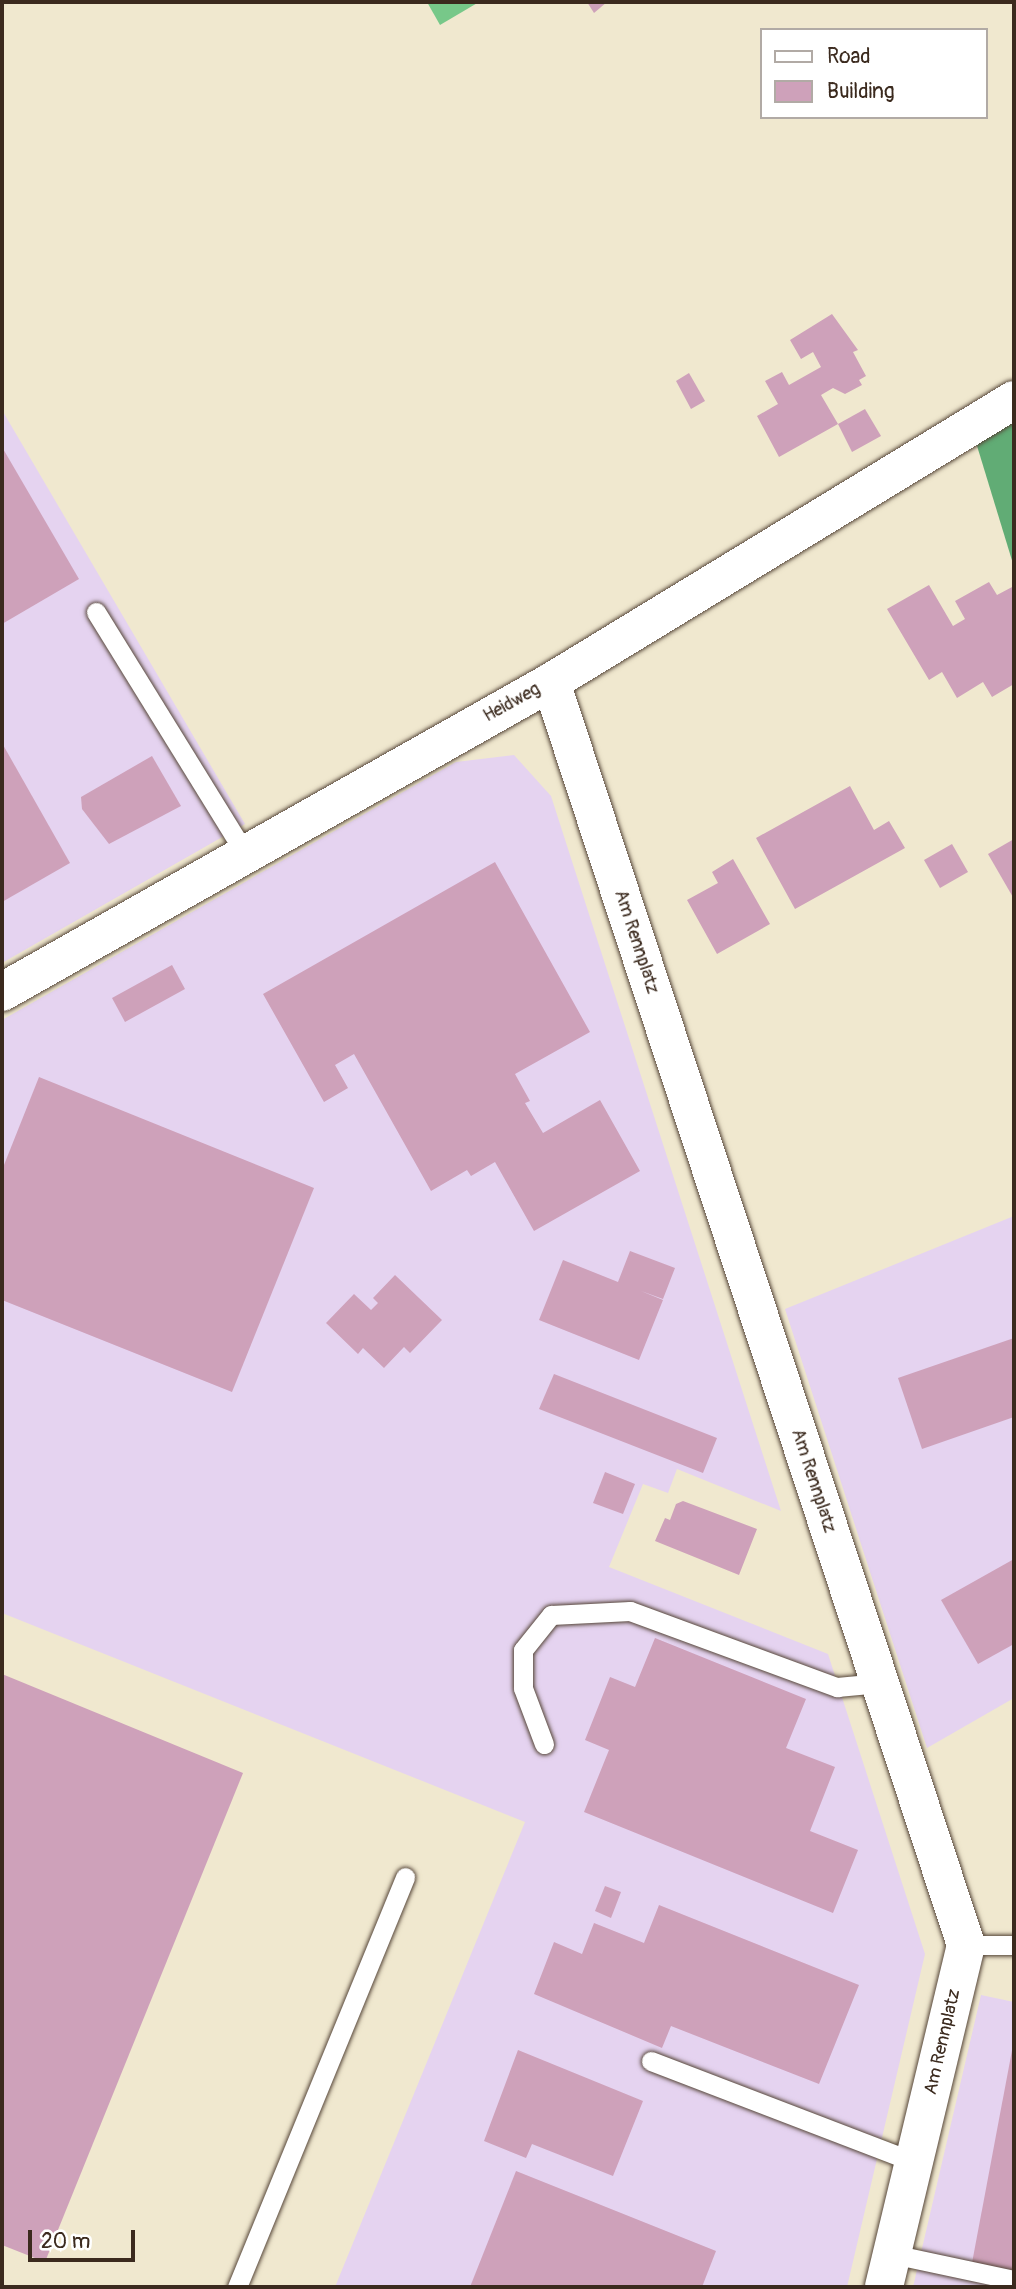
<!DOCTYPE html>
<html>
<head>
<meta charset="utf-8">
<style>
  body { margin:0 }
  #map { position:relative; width:1016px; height:2289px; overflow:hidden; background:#f0e8cf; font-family:Pangolin,sans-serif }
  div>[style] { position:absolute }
  .built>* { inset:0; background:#e5d3f0 }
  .green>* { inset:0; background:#77c889 }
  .forest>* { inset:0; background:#61ac75 }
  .building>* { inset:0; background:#cea1ba }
  .roads { filter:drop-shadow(0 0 2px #564639) drop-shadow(0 0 2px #564639) }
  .lane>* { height:19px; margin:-9.5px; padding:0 9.5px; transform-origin:9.5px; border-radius:9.5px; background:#fff }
  .street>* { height:38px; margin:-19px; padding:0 19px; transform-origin:19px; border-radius:19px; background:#fff }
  span { translate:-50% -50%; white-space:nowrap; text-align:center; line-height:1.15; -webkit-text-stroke:7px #fff; paint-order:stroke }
  .street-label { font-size:18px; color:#3b2a1e }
  .frame { position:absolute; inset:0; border:4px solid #3b2a1e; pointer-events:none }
  .legend { position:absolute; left:760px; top:28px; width:228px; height:91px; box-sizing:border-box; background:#fff; border:2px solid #b1aaa5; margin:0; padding:9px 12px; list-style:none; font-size:21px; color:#3b2a1e }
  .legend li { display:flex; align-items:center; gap:14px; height:35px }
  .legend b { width:35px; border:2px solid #b1aaa5 }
  .scale { position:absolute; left:28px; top:2230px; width:107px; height:32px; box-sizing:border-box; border:4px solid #3b2a1e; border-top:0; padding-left:9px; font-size:21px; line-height:24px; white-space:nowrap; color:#3b2a1e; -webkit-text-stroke:5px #fff; paint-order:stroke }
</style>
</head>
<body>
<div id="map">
  <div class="built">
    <div style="clip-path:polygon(2px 410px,245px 824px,2px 963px)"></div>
    <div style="clip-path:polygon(514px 755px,551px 796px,781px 1511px,677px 1469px,668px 1493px,643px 1484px,609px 1567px,828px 1654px,925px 1954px,847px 2287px,335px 2287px,525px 1822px,2px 1613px,2px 1020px,456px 762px)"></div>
    <div style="clip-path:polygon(1014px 1216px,1014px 1698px,927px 1748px,785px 1309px)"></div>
    <div style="clip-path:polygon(981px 1995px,1014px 2002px,1014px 2287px,913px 2287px)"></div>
  </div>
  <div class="green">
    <div style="clip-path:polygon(427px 2px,479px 2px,440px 25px)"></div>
  </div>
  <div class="forest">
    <div style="clip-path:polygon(1014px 413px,1014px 567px,974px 436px)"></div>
  </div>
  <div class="building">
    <div style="clip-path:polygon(587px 2px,607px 2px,594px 13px)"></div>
    <div style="clip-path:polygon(832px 314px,858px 350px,853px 352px,866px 376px,859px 380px,862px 385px,845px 394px,833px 388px,821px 395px,838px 424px,779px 457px,757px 416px,778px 404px,765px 381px,782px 372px,789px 385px,821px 367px,813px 352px,801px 359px,790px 340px)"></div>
    <div style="clip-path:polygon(689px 373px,705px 401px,691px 409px,676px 381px)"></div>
    <div style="clip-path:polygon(865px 409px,881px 436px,852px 452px,838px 424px)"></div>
    <div style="clip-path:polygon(2px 447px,79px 579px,2px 624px)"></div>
    <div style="clip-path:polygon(989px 582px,997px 595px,1014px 586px,1014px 684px,992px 697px,983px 682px,957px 698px,942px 672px,929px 680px,887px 609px,929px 585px,953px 626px,965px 619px,955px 601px)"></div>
    <div style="clip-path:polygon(2px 743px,70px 863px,2px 902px)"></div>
    <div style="clip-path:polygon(152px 756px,181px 806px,109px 844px,82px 809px,81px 797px)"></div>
    <div style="clip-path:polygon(850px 786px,874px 830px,889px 821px,905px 848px,795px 909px,756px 838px)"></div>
    <div style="clip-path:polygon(1014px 839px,1014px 899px,988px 854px)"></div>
    <div style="clip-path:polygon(952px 844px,968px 872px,940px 888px,924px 860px)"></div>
    <div style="clip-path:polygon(733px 859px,770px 924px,717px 954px,687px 900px,718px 883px,712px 872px)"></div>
    <div style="clip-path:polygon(495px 862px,590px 1032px,515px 1074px,530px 1101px,525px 1103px,543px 1133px,600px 1100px,640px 1171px,534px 1231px,495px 1162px,471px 1176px,467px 1170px,431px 1191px,354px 1054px,335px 1065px,348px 1088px,324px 1102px,263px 994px)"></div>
    <div style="clip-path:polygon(172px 965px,185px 989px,125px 1022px,112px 998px)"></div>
    <div style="clip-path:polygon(39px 1077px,314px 1188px,232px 1392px,2px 1300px,2px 1170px)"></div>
    <div style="clip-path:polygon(630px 1251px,675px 1268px,663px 1299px,641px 1291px,663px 1300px,639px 1360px,539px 1320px,563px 1260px,618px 1282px)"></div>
    <div style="clip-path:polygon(395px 1275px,442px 1320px,410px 1353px,404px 1347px,384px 1368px,363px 1348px,358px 1354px,326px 1323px,354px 1294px,371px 1310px,378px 1303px,373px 1298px)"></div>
    <div style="clip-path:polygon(1014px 1338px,1014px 1417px,922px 1449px,898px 1378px)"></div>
    <div style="clip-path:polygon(554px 1374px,717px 1438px,703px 1473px,539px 1409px)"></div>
    <div style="clip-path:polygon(605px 1472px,635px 1484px,623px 1514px,593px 1503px)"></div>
    <div style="clip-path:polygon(683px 1501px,757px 1529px,739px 1575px,655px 1541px,665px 1518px,670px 1520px,676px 1504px)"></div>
    <div style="clip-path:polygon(1014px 1559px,1014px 1644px,978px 1664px,941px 1600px)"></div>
    <div style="clip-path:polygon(655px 1638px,806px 1699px,786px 1748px,835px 1767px,810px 1831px,858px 1850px,833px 1913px,584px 1812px,609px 1750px,585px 1740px,610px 1677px,635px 1687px)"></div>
    <div style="clip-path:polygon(2px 1674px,243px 1773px,45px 2262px,2px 2245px)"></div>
    <div style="clip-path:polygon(605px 1886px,621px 1892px,611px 1918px,595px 1911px)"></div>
    <div style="clip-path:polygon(659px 1905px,859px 1985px,819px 2084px,671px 2026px,662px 2048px,534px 1994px,554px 1942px,582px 1954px,594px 1923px,644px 1943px)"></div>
    <div style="clip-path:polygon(1013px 2045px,1014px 2045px,1014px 2271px,972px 2263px)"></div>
    <div style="clip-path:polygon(518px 2050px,643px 2101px,613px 2176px,532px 2144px,526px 2158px,484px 2141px)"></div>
    <div style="clip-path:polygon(516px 2171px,716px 2251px,702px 2287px,470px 2287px)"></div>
  </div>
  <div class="roads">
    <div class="lane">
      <div style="left:96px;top:612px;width:282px;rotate:58.3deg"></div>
      <div style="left:544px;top:1744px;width:60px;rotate:-110.6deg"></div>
      <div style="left:523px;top:1688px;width:38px;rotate:-90deg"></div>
      <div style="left:523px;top:1650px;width:45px;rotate:-51.3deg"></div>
      <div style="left:551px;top:1615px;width:79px;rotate:-2.9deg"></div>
      <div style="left:630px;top:1611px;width:221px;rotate:20.2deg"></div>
      <div style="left:837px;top:1687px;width:43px;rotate:-5.3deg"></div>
      <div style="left:966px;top:1945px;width:48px"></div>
      <div style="left:651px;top:2061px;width:282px;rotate:21deg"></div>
      <div style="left:892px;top:2254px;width:125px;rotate:12deg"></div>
      <div style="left:237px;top:2287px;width:443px;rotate:-67.7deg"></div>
    </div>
    <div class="street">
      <div style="left:551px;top:682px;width:1329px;rotate:71.81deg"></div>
      <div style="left:966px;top:1945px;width:352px;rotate:103.5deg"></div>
      <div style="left:2px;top:992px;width:630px;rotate:-29.45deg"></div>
      <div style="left:551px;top:682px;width:542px;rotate:-31.34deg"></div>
    </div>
  </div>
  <div class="street-label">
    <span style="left:512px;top:703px;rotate:-29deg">Heidweg</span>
    <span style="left:636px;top:942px;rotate:72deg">Am Rennplatz</span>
    <span style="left:813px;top:1481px;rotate:72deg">Am Rennplatz</span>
    <span style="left:943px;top:2042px;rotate:-77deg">Am Rennplatz</span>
  </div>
  <div class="frame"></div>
  <ul class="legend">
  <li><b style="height:9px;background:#fff"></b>Road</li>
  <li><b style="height:19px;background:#cea1ba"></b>Building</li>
  </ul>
  <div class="scale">20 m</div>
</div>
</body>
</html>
